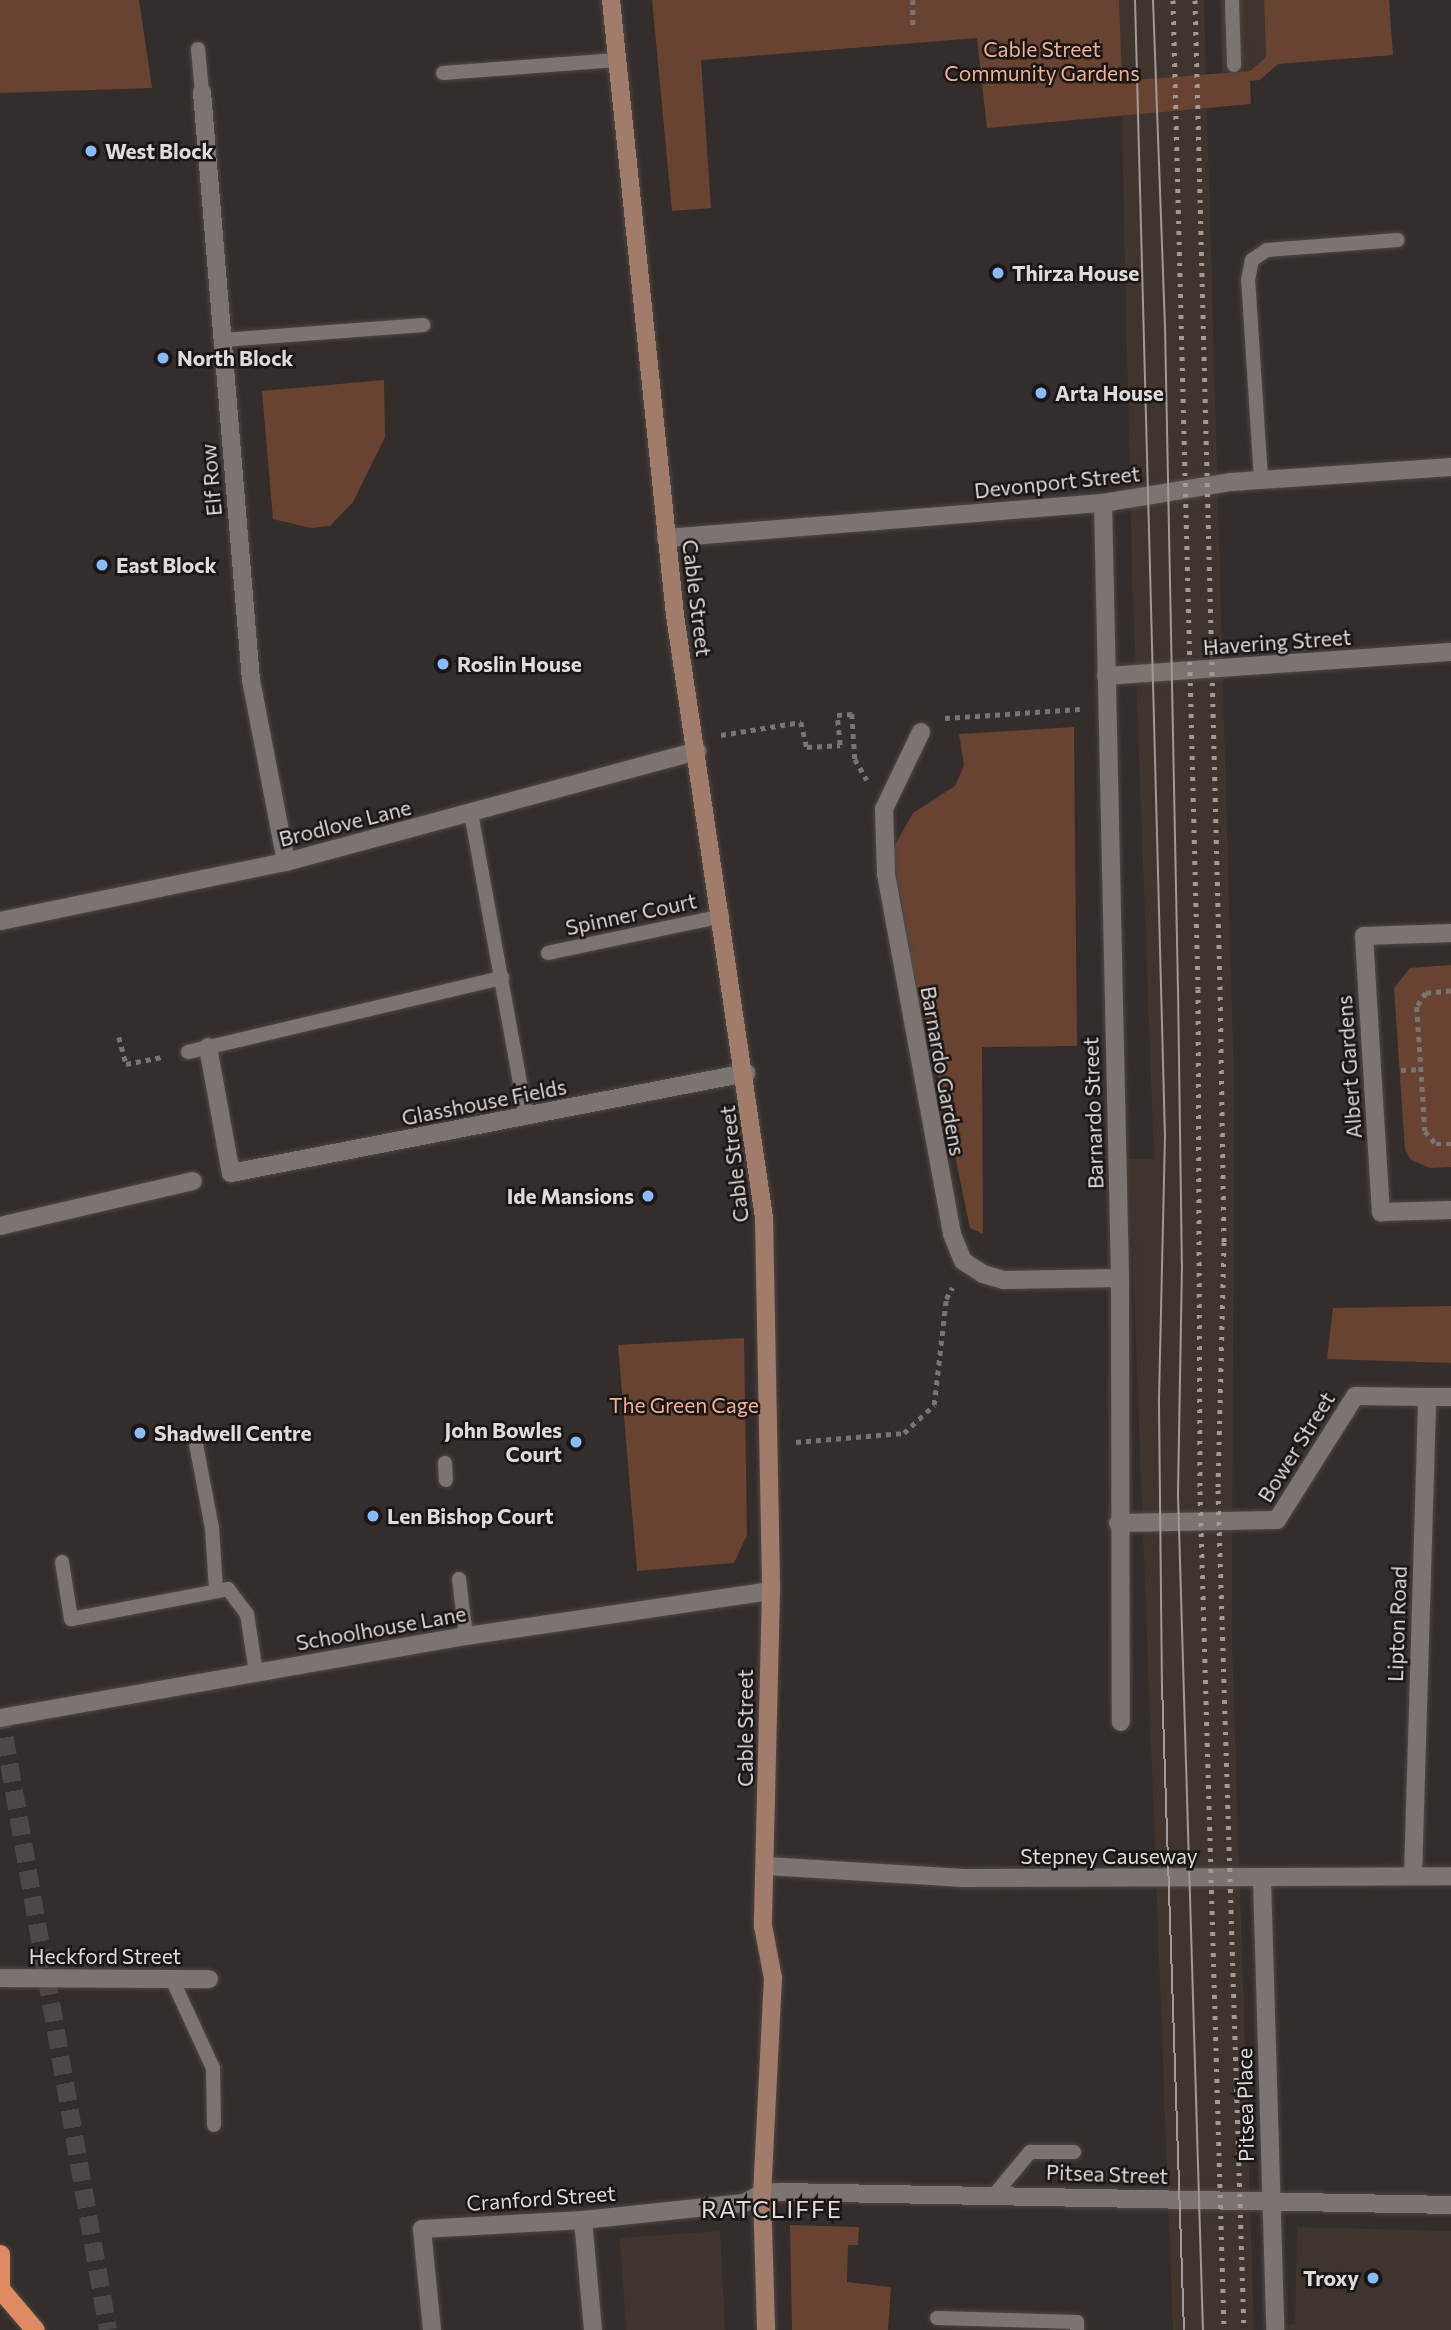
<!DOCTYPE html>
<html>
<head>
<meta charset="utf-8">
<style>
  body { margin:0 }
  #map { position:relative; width:1451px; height:2330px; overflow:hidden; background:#332d2b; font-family:Commissioner,sans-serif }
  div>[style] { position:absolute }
  .built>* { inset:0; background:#40342f }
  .green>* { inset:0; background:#684332 }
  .primary-tunnel>* { height:18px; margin-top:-9px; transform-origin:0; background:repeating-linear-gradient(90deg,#4d4745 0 18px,transparent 0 27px) }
  .path>* { height:4.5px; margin-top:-2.25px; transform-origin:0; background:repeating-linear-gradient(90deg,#797472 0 5px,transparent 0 10px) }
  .roads { filter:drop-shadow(0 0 2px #4e4846) drop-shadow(0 0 2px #4e4846) }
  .service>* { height:14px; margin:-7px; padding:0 7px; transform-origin:7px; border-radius:7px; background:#7b7471 }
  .minor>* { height:18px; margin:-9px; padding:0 9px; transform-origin:9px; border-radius:9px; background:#7b7471 }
  .secondary>* { height:18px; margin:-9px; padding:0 9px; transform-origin:9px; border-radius:9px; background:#a17c6b }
  .trunk>* { height:19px; margin:-9.5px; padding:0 9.5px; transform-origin:9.5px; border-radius:9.5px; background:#e08a61 }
  .tram>* { height:2px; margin:-1px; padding:0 1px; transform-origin:1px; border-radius:1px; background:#9f9a98 }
  .rail>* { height:5px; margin-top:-2.5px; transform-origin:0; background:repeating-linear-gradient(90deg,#9f9a98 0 3.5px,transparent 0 10.5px) }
  .dots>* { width:19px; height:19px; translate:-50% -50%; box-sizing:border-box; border:4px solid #191615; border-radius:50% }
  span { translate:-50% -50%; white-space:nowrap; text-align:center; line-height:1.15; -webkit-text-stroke:5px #191615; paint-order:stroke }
  .park-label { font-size:21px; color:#f4b090 }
  .poi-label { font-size:21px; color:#dfdbd9; font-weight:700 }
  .left { translate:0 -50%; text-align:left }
  .right { translate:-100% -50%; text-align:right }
  .street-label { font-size:21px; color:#dfdbd9 }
  .quarter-label { font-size:24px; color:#e4dcd9; letter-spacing:2px }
</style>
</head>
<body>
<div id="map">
  <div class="built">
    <div style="clip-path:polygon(1119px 0,1204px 0,1234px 1083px,1232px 1641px,1254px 2330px,1173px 2330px,1129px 1159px,1154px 1159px,1132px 569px)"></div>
    <div style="clip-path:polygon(1220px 0,1264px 0,1266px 57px,1250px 71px,1222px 73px)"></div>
    <div style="clip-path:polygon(1297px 2227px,1451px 2231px,1451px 2330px,1287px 2330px,1287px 2325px,1295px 2324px)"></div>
    <div style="clip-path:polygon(720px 2231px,725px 2330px,626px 2330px,620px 2238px)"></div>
  </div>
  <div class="green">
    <div style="clip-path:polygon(0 0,139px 0,152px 88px,0 93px)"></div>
    <div style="clip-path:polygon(652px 0,1119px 0,1122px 81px,1250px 71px,1266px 57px,1264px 0,1389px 0,1393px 55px,1278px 64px,1260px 80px,1250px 81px,1251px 104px,987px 128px,977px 38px,701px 60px,711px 208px,672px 211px)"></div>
    <div style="clip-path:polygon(384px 380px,385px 437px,353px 502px,330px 526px,311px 528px,273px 519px,262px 391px)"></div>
    <div style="clip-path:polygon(1074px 727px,1077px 1046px,982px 1047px,983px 1234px,970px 1228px,929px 1032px,924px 1033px,892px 850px,913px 813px,955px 786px,964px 765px,959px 734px)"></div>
    <div style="clip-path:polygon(1451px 965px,1451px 1167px,1430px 1168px,1411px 1160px,1405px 1150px,1394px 988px,1410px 968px)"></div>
    <div style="clip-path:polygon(1451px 1306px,1451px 1363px,1327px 1359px,1333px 1308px)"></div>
    <div style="clip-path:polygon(744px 1338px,747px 1535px,734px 1563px,637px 1571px,618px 1345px)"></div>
    <div style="clip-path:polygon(790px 2225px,859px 2227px,858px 2245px,848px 2245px,847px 2282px,891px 2287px,888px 2330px,792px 2330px)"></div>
  </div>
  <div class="primary-tunnel">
    <div style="left:0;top:1711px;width:628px;rotate:80.1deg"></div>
  </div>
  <div class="path">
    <div style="left:913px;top:0;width:26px;rotate:90deg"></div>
    <div style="left:945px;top:718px;width:135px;rotate:-3.8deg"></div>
    <div style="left:721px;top:735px;width:81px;rotate:-9.2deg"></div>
    <div style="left:801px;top:722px;width:26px;rotate:77deg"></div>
    <div style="left:807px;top:747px;width:33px;rotate:-3deg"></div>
    <div style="left:840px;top:745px;width:30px;rotate:-96deg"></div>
    <div style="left:837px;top:715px;width:15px;rotate:-4deg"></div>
    <div style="left:852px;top:714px;width:45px;rotate:86.2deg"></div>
    <div style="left:855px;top:759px;width:24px;rotate:60deg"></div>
    <div style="left:1451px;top:991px;width:25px;rotate:175deg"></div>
    <div style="left:1426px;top:993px;width:17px;rotate:123deg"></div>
    <div style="left:1417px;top:1007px;width:124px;rotate:86.3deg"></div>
    <div style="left:1425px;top:1131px;width:17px;rotate:50deg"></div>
    <div style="left:1436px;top:1144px;width:15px"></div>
    <div style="left:119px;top:1037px;width:28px;rotate:75deg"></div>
    <div style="left:126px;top:1064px;width:38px;rotate:-11deg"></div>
    <div style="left:1401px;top:1070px;width:20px;rotate:-3deg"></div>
    <div style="left:796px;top:1442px;width:108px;rotate:-4.8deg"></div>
    <div style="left:904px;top:1433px;width:41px;rotate:-43deg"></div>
    <div style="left:934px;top:1405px;width:107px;rotate:-83.5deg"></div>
    <div style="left:946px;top:1299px;width:13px;rotate:-61deg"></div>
  </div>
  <div class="roads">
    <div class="service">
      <div style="left:1232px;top:0;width:65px;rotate:88.2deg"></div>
      <div style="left:198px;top:49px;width:43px;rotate:84.7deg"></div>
      <div style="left:443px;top:73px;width:174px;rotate:-4.3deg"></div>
      <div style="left:223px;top:340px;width:201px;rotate:-4.3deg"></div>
      <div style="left:1261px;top:479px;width:199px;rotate:-93.7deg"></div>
      <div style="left:1248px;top:280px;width:20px;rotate:-79deg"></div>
      <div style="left:1252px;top:260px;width:18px;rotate:-34deg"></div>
      <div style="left:1267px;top:250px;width:131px;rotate:-4.4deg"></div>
      <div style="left:471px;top:813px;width:309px;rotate:79.7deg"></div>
      <div style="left:548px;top:953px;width:178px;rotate:-12deg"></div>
      <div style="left:188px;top:1052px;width:323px;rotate:-13.3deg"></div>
      <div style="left:195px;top:1439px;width:91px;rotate:79.2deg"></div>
      <div style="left:212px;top:1528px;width:62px;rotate:86.3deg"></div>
      <div style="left:445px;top:1463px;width:17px;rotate:87deg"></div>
      <div style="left:62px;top:1562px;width:58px;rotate:81deg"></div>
      <div style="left:71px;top:1619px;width:160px;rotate:-10.8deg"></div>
      <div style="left:228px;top:1589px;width:31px;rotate:53deg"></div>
      <div style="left:247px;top:1614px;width:60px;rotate:81.3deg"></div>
      <div style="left:459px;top:1579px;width:57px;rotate:83deg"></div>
      <div style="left:172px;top:1979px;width:98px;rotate:65.3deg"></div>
      <div style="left:213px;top:2068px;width:57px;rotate:89deg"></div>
      <div style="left:995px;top:2194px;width:55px;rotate:-50.2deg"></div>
      <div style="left:1030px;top:2152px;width:44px"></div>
      <div style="left:937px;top:2318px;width:140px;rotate:1.6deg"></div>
      <div style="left:1077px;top:2322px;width:8px;rotate:90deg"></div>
    </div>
    <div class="minor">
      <div style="left:202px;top:92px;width:590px;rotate:85.24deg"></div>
      <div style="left:251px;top:680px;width:185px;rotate:79.1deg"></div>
      <div style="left:1103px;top:503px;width:775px;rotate:88.74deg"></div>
      <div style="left:1120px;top:1278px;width:444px;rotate:89.9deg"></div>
      <div style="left:666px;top:538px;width:438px;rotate:-4.6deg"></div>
      <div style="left:1103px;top:503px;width:130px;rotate:-9.3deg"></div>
      <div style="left:1231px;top:482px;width:221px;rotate:-3.9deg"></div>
      <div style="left:1106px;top:676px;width:346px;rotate:-4deg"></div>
      <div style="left:921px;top:732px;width:85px;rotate:115.7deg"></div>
      <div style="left:884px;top:809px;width:65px;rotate:88.2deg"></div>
      <div style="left:886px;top:874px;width:366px;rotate:79.6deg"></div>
      <div style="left:952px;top:1234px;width:29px;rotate:68deg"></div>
      <div style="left:963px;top:1261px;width:24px;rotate:33deg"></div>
      <div style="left:983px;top:1274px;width:22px;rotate:16deg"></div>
      <div style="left:1004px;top:1280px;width:116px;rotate:-1deg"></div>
      <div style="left:0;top:921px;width:292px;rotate:-11.7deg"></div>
      <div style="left:286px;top:862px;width:426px;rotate:-15.1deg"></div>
      <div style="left:1451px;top:933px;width:87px;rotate:178deg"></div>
      <div style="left:1364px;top:936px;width:277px;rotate:86.5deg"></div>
      <div style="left:1381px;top:1212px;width:70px;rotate:-1.6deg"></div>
      <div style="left:208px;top:1047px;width:128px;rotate:79.7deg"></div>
      <div style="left:231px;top:1173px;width:525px;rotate:-10.99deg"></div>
      <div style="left:0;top:1226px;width:198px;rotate:-13.1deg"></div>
      <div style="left:1118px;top:1523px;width:159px;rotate:-1.1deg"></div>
      <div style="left:1277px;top:1520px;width:146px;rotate:-57.8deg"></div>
      <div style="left:1355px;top:1396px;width:72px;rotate:0.8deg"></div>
      <div style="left:0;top:1718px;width:473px;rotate:-10deg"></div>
      <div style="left:466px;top:1636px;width:308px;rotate:-8.4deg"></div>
      <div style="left:767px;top:1866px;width:197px;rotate:3.5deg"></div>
      <div style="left:964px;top:1878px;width:487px;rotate:-0.2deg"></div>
      <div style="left:1413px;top:1876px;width:479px;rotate:-88.3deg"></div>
      <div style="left:1427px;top:1397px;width:24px"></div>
      <div style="left:1262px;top:1880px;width:450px;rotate:88.3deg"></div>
      <div style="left:0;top:1978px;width:209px;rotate:0.3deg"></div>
      <div style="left:583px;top:2220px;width:110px;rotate:84.8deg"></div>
      <div style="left:432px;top:2330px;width:101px;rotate:-95.7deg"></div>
      <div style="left:422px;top:2229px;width:161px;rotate:-3.2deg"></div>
      <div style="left:583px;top:2220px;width:162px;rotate:-6deg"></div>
      <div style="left:744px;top:2203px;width:21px;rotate:-29deg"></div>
      <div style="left:762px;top:2193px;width:19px;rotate:-3deg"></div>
      <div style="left:781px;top:2192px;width:670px;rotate:1.11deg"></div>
    </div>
    <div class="secondary">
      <div style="left:611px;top:0;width:618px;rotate:84.06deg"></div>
      <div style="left:675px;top:615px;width:610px;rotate:81.6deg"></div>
      <div style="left:764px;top:1218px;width:373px;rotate:88.9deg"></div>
      <div style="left:771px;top:1591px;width:335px;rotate:91.4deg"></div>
      <div style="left:763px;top:1926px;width:53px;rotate:79.1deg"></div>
      <div style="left:773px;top:1978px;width:215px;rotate:92.9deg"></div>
      <div style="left:762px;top:2193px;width:137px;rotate:88.3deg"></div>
    </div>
    <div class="trunk">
      <div style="left:0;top:2254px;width:39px;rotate:90deg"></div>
      <div style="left:1px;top:2290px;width:52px;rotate:49.6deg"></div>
    </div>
  </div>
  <div class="tram">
    <div style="left:1135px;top:0;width:1135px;rotate:88.49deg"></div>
    <div style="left:1165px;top:1135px;width:269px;rotate:91.3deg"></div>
    <div style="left:1159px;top:1404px;width:281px;rotate:89.4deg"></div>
    <div style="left:1162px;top:1685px;width:645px;rotate:88.05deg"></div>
    <div style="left:1153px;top:0;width:326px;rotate:87.9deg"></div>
    <div style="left:1165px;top:326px;width:662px;rotate:88.88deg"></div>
    <div style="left:1178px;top:988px;width:276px;rotate:89.2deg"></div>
    <div style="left:1182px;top:1264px;width:231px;rotate:91deg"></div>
    <div style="left:1178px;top:1495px;width:835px;rotate:88.29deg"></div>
  </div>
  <div class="rail">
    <div style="left:1173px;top:0;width:989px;rotate:88.55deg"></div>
    <div style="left:1198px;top:989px;width:502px;rotate:89.77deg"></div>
    <div style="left:1200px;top:1491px;width:839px;rotate:88.36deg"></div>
    <div style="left:1195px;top:0;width:986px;rotate:88.55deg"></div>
    <div style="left:1220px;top:986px;width:256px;rotate:89.1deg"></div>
    <div style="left:1224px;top:1242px;width:248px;rotate:91.4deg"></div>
    <div style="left:1218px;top:1490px;width:840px;rotate:88.23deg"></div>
  </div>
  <div class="dots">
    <div style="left:91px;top:151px;background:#89bafc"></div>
    <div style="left:998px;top:273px;background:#89bafc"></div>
    <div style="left:163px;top:358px;background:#89bafc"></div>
    <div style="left:1041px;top:393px;background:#89bafc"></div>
    <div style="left:102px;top:565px;background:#89bafc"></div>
    <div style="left:443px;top:664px;background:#89bafc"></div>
    <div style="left:648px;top:1196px;background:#89bafc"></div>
    <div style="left:140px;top:1433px;background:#89bafc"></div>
    <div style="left:576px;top:1442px;background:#89bafc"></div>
    <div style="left:373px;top:1516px;background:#89bafc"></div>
    <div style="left:1373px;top:2278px;background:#89bafc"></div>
  </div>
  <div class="park-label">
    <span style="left:1042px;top:61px">Cable Street<br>Community Gardens</span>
    <span style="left:684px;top:1405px">The Green Cage</span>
  </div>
  <div class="poi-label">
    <span class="left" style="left:105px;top:151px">West Block</span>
    <span class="left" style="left:1012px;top:273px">Thirza House</span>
    <span class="left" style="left:177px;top:358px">North Block</span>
    <span class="left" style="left:1055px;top:393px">Arta House</span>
    <span class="left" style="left:116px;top:565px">East Block</span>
    <span class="left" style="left:457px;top:664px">Roslin House</span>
    <span class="right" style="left:634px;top:1196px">Ide Mansions</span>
    <span class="right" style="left:562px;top:1442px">John Bowles<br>Court</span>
    <span class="left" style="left:154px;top:1433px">Shadwell Centre</span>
    <span class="left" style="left:387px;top:1516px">Len Bishop Court</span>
    <span class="right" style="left:1359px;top:2278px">Troxy</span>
  </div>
  <div class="street-label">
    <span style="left:211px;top:480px;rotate:-95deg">Elf Row</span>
    <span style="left:1057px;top:482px;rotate:-6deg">Devonport Street</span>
    <span style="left:697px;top:598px;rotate:83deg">Cable Street</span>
    <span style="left:1277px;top:642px;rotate:-4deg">Havering Street</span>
    <span style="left:345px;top:823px;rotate:-14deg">Brodlove Lane</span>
    <span style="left:631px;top:914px;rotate:-12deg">Spinner Court</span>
    <span style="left:1349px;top:1067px;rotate:-94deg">Albert Gardens</span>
    <span style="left:943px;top:1071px;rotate:80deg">Barnardo Gardens</span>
    <span style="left:484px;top:1102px;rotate:-11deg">Glasshouse Fields</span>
    <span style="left:1093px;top:1113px;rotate:-92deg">Barnardo Street</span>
    <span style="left:734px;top:1164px;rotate:-97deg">Cable Street</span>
    <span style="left:1296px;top:1447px;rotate:-58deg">Bower Street</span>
    <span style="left:1397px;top:1624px;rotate:-88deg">Lipton Road</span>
    <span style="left:381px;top:1628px;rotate:-10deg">Schoolhouse Lane</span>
    <span style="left:745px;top:1728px;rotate:-90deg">Cable Street</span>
    <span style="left:1109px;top:1856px">Stepney Causeway</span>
    <span style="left:105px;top:1956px">Heckford Street</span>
    <span style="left:1245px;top:2105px;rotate:-91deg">Pitsea Place</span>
    <span style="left:1107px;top:2174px;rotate:2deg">Pitsea Street</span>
    <span style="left:541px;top:2198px;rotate:-4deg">Cranford Street</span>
  </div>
  <div class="quarter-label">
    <span style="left:772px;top:2209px">RATCLIFFE</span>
  </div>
</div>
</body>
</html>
